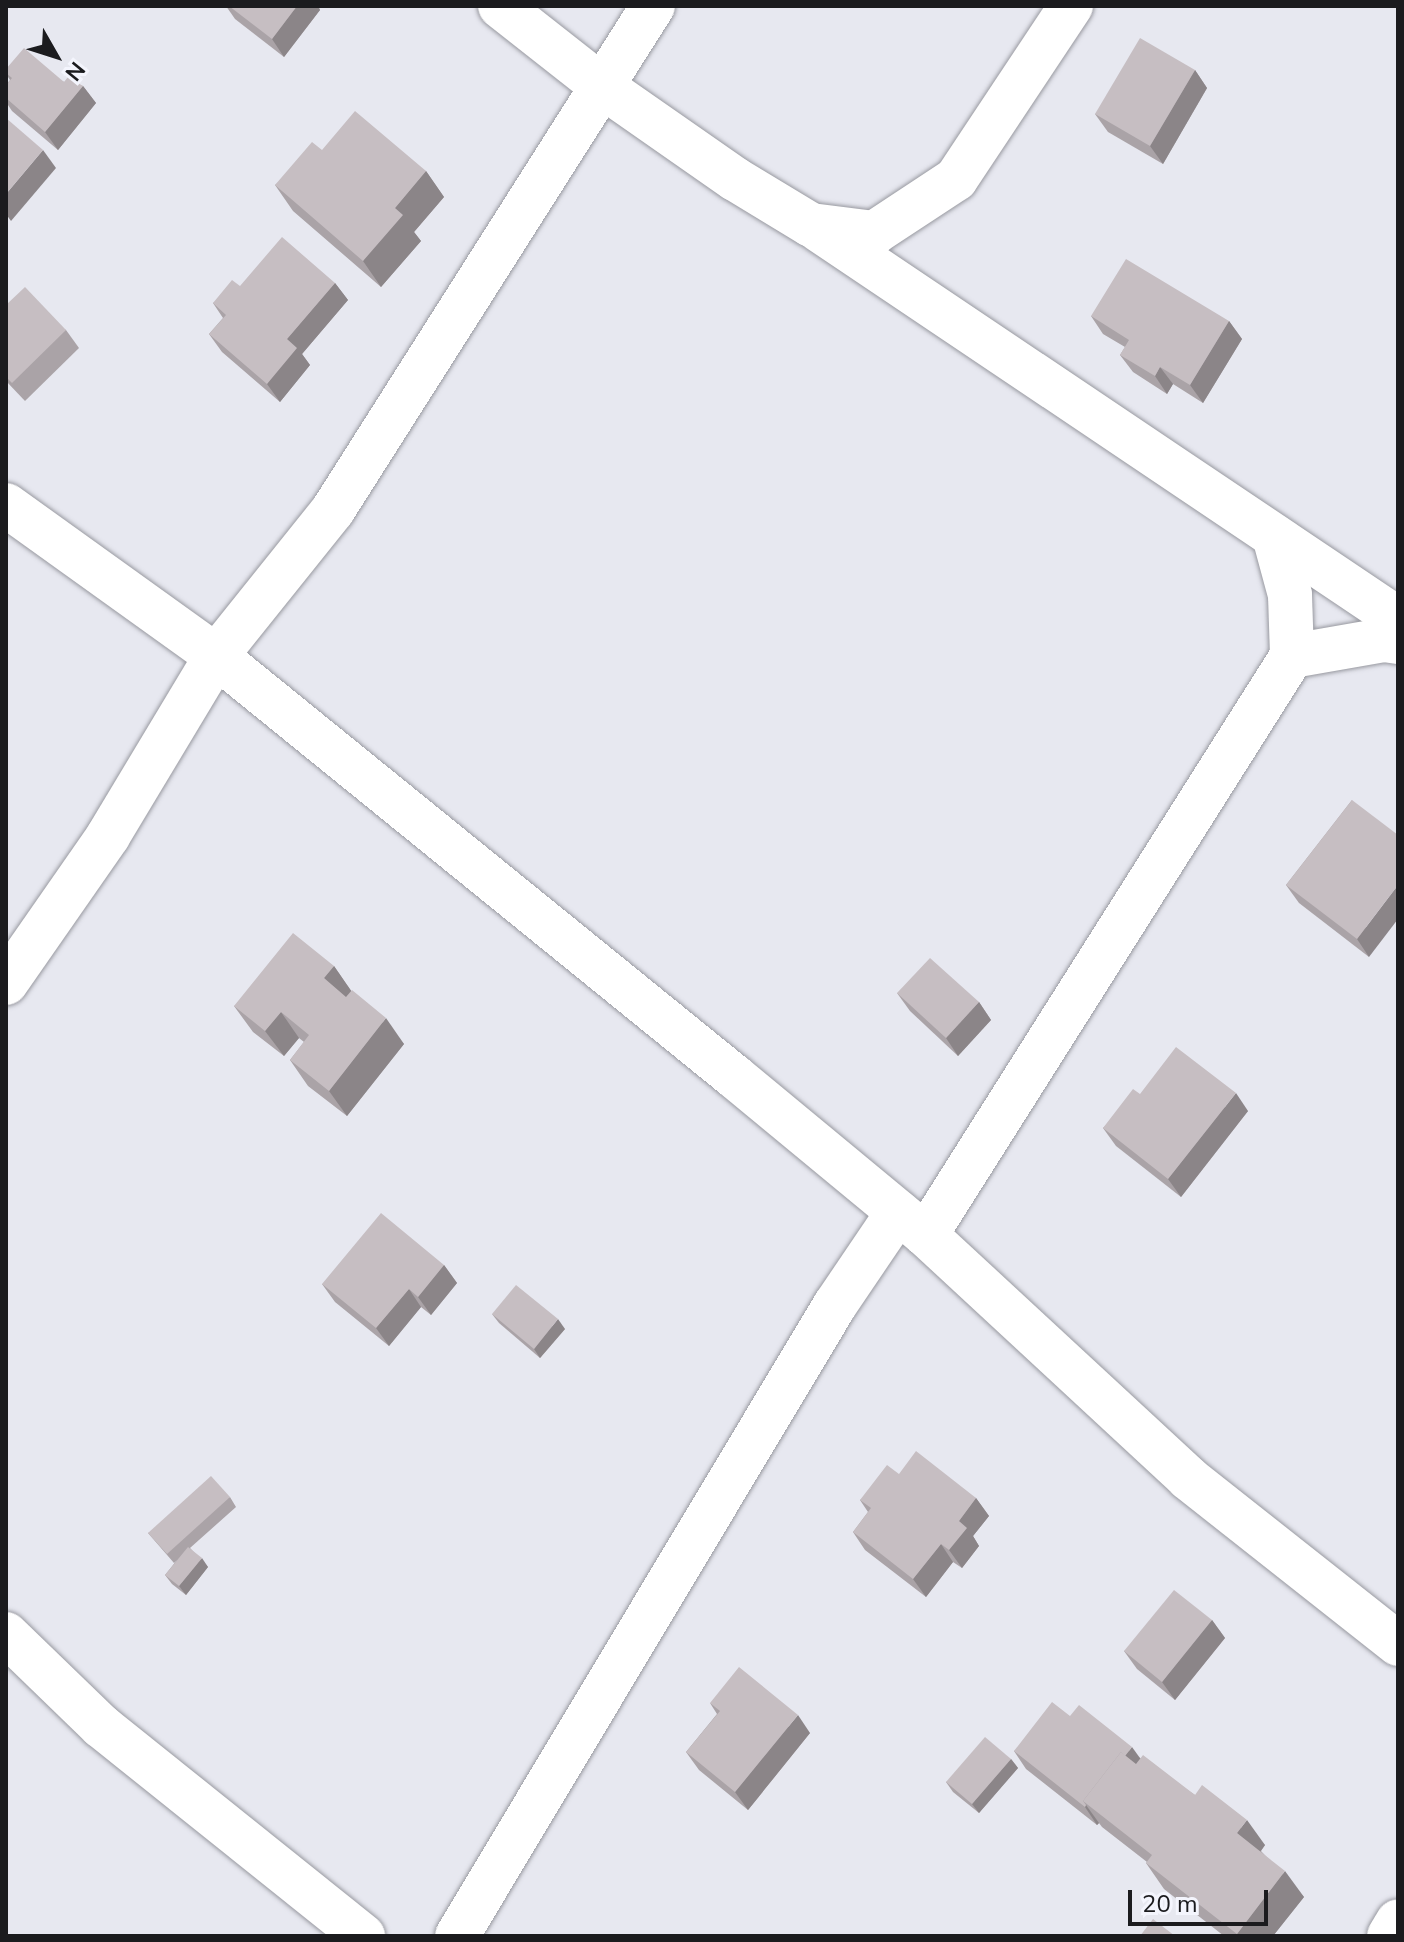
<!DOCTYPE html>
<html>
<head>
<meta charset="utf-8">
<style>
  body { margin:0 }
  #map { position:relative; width:1404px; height:1942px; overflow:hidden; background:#e7e8f0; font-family:"Nunito Sans",sans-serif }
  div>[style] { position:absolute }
  .roads { filter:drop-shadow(0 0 2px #9899a0) drop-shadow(0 0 2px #9899a0) }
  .street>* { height:44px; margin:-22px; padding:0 22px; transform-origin:22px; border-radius:22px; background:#fff }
  .wall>* { inset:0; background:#aaa3a7 }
  .shaded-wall>* { inset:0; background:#8b8588 }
  .building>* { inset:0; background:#c6bec2 }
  span { translate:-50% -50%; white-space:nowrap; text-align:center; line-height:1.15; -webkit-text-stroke:6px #f4f5fd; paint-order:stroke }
  .frame { position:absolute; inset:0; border:8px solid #1b1b1e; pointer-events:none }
  .north { position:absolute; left:16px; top:16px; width:80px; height:80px; -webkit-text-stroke:6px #f4f5fd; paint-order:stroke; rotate:129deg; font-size:22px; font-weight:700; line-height:32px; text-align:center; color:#1b1b1e }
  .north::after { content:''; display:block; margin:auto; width:28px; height:36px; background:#1b1b1e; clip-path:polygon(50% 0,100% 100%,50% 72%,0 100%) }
  .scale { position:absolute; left:1128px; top:1890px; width:140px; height:36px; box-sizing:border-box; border:4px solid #1b1b1e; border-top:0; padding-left:10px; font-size:24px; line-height:28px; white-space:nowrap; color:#1b1b1e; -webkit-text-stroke:6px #f4f5fd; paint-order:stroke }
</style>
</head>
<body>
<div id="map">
  <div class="roads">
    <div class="street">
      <div style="left:500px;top:6px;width:131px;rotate:38.2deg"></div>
      <div style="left:603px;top:87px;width:161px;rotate:34.9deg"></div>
      <div style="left:735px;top:179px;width:89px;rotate:31.2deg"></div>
      <div style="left:811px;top:225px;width:64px;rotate:7.2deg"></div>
      <div style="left:874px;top:233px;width:98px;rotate:-33.4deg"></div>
      <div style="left:956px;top:179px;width:208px;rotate:-56.4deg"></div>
      <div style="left:819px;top:230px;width:698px;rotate:33.9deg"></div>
      <div style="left:6px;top:505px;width:259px;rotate:35.7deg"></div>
      <div style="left:216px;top:656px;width:668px;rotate:39.05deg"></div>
      <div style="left:735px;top:1077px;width:248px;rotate:39.6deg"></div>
      <div style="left:926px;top:1235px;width:357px;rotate:42.8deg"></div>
      <div style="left:1188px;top:1478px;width:268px;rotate:38.3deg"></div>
      <div style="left:1274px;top:536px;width:61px;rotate:74.8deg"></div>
      <div style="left:1290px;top:595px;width:61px;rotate:88.1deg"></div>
      <div style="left:6px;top:983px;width:179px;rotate:-55.2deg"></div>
      <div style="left:108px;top:836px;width:210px;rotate:-59deg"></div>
      <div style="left:216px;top:656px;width:187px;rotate:-51.3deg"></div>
      <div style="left:333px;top:510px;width:597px;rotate:-57.59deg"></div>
      <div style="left:926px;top:1235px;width:685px;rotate:-57.7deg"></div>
      <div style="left:1292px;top:656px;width:93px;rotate:-9.9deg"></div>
      <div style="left:1384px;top:640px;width:14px;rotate:8deg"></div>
      <div style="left:6px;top:1634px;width:132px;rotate:44.1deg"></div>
      <div style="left:101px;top:1726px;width:336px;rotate:38.7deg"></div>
      <div style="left:457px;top:1936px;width:736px;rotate:-59.08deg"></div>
      <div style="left:835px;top:1305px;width:112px;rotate:-55.9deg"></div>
      <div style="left:1389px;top:1936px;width:17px;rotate:-59deg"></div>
    </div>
  </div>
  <div class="wall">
    <div style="clip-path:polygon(226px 6px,318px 6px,320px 10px,284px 57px,235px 19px)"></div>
    <div style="clip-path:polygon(6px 69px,83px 86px,96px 103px,58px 150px,12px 111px,6px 102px,6px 85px,10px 80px,6px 74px)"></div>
    <div style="clip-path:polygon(1195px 70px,1207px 88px,1163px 164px,1108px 132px,1095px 114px)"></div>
    <div style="clip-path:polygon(322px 150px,426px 171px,444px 197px,414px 232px,421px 241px,381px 287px,293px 211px,275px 185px)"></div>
    <div style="clip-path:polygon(335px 283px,348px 300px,302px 354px,310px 365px,280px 402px,222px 352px,209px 334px,223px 318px,213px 303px,240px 286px)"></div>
    <div style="clip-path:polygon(6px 305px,66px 330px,79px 348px,25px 401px,6px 381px)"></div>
    <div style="clip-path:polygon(1091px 316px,1229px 321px,1242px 339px,1203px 403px,1173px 384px,1167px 394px,1133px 372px,1120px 355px,1125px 347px,1103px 334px)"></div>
    <div style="clip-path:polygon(1352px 800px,1369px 957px,1299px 903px,1286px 885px)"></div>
    <div style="clip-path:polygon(334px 966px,351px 991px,404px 1044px,347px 1116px,308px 1086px,290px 1060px,304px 1042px,299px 1038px,284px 1056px,253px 1032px,234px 1006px)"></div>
    <div style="clip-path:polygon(897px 993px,979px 1002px,991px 1020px,958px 1056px,910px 1011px)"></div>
    <div style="clip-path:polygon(1140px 1094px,1248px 1111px,1181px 1197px,1116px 1146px,1103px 1128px)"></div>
    <div style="clip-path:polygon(444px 1265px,457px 1283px,431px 1315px,421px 1307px,389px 1346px,335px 1302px,322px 1284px)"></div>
    <div style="clip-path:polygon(492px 1314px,565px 1329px,540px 1358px,499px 1323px)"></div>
    <div style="clip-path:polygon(899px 1474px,976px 1498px,989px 1516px,973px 1536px,979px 1546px,962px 1568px,953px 1562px,926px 1597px,865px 1550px,853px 1532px,868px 1512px,860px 1500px)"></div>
    <div style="clip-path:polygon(230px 1497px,236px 1507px,190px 1548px,208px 1567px,186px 1595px,172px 1584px,165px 1575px,177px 1560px,174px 1563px,148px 1533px)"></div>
    <div style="clip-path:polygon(1212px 1620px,1225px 1638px,1175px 1700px,1137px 1669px,1124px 1651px)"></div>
    <div style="clip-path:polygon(710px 1703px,810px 1733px,748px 1810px,699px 1770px,686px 1752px,717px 1714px)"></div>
    <div style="clip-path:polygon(1070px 1716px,1140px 1758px,1195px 1795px,1265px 1845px,1261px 1851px,1304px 1897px,1273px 1936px,1224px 1936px,1164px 1889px,1146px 1863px,1147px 1862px,1102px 1827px,1099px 1823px,1097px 1825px,1026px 1769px,1014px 1751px)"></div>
    <div style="clip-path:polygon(1011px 1759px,1018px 1768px,979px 1813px,953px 1792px,946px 1782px)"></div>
  </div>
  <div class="shaded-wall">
    <div style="clip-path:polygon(297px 6px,318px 6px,320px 10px,284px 57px,272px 39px)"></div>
    <div style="clip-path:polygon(1195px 70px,1207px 88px,1163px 164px,1150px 146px)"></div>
    <div style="clip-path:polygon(83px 86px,96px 103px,58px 150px,45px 132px)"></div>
    <div style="clip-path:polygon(43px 150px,56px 168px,11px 221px,6px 214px,6px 194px)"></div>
    <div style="clip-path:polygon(426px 171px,444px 197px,414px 232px,421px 241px,381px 287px,363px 261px,395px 208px)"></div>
    <div style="clip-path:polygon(335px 283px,348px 300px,302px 354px,310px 365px,280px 402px,267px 384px,287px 339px)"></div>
    <div style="clip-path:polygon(1229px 321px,1242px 339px,1203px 403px,1190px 385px)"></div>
    <div style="clip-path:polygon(1160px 367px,1173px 384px,1167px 394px,1155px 376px)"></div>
    <div style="clip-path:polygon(1398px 885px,1398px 919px,1369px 957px,1357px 939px)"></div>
    <div style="clip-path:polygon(334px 966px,352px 992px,342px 1004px,324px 978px)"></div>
    <div style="clip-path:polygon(979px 1002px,991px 1020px,958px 1056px,946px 1038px)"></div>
    <div style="clip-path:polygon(281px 1012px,299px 1038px,284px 1056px,265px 1031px)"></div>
    <div style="clip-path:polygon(386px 1018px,404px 1044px,347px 1116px,329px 1091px)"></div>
    <div style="clip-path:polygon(1236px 1093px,1248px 1111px,1181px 1197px,1168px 1179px)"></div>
    <div style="clip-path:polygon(444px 1265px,457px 1283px,431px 1315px,418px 1297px)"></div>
    <div style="clip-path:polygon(409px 1289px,421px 1307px,389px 1346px,376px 1328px)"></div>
    <div style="clip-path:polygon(558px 1319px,565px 1329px,540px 1358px,534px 1349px)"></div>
    <div style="clip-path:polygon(976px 1498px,989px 1516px,973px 1536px,979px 1546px,962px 1568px,949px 1550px,959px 1521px)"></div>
    <div style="clip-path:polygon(941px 1544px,953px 1562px,926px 1597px,913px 1579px)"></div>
    <div style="clip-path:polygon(202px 1558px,208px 1567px,186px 1595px,179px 1586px)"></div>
    <div style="clip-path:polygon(1212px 1620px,1225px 1638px,1175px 1700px,1162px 1682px)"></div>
    <div style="clip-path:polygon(798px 1715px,810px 1733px,748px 1810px,735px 1792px)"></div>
    <div style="clip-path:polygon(1132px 1747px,1145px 1765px,1087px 1804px)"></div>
    <div style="clip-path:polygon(1011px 1759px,1018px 1768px,979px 1813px,972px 1804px)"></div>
    <div style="clip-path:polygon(1086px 1805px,1099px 1823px,1097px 1825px,1085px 1807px)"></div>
    <div style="clip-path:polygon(1247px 1820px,1265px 1845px,1255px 1859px,1237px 1833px)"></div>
    <div style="clip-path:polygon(1285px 1871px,1304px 1897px,1273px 1936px,1238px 1936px,1237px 1934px)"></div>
  </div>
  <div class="building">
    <div style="clip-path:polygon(229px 6px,297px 6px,272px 39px)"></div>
    <div style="clip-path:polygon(1140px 38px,1195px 70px,1150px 146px,1095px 114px)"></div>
    <div style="clip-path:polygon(24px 48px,64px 82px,68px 77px,83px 86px,45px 132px,6px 98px,6px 85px,12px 78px,6px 73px,6px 69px)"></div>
    <div style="clip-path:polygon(355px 111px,426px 171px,395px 208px,403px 215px,363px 261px,275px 185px,312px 142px,322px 150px)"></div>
    <div style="clip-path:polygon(6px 118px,43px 150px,6px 194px)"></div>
    <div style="clip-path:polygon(282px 237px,335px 283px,287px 339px,297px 348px,267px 384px,209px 334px,226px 315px,213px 303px,232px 280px,240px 286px)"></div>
    <div style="clip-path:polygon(1126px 259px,1229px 321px,1190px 385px,1160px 367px,1155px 376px,1120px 355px,1129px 340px,1091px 316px)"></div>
    <div style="clip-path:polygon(25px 287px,66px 330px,12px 383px,6px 377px,6px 305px)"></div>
    <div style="clip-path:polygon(1352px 800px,1398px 835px,1398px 885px,1357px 939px,1286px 885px)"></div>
    <div style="clip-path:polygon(293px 933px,334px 966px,324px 978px,346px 997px,352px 990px,386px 1018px,329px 1091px,290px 1060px,309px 1035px,281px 1012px,265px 1031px,234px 1006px)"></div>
    <div style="clip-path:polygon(930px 958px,979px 1002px,946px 1038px,897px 993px)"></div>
    <div style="clip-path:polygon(1176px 1047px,1236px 1093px,1168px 1179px,1103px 1128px,1133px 1089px,1140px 1094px)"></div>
    <div style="clip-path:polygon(381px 1213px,444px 1265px,418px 1297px,409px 1289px,376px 1328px,322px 1284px)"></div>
    <div style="clip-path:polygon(516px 1285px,558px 1319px,534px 1349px,492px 1314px)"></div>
    <div style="clip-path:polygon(916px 1451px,976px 1498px,959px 1521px,967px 1528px,949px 1550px,941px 1544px,913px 1579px,853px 1532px,871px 1508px,860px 1500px,887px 1465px,899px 1474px)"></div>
    <div style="clip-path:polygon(211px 1476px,230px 1497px,167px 1554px,148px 1533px)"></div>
    <div style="clip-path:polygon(188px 1547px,202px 1558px,179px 1586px,165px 1575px)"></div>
    <div style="clip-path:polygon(1174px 1590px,1212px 1620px,1162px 1682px,1124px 1651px)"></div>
    <div style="clip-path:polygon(739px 1667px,798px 1715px,735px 1792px,686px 1752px,720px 1711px,710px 1703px)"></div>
    <div style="clip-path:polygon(1052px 1702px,1070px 1716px,1079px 1705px,1132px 1747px,1125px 1756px,1121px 1752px,1083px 1801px,1086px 1805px,1085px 1807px,1014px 1751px)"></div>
    <div style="clip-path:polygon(985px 1737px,1011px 1759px,972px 1804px,946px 1782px)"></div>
    <div style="clip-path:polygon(1121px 1752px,1136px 1764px,1143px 1755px,1195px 1795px,1202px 1785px,1247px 1820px,1237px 1833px,1285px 1871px,1237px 1934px,1146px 1863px,1152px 1855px,1083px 1801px)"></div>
    <div style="clip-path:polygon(1153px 1919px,1175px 1936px,1140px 1936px)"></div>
  </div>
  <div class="frame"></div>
  <div class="north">N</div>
  <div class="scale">20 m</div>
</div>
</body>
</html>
